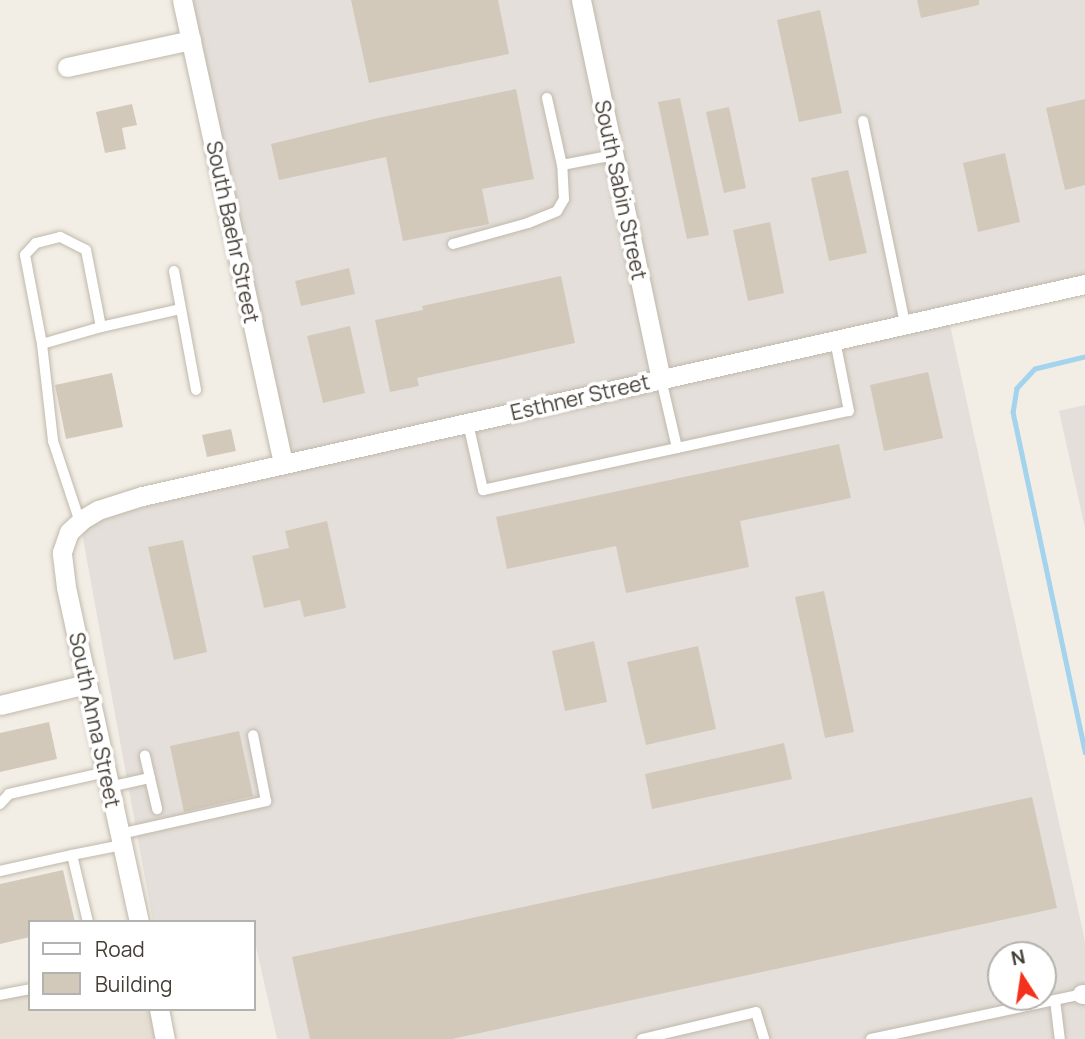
<!DOCTYPE html>
<html>
<head>
<meta charset="utf-8">
<style>
  body { margin:0 }
  #map { position:relative; width:1085px; height:1039px; overflow:hidden; background:#f2eee5; font-family:Manrope,sans-serif }
  div>[style] { position:absolute }
  .residential>* { inset:0; background:#e6dfd4 }
  .industrial>* { inset:0; background:#e4dfda }
  .stream>* { height:4.5px; margin:-2.25px; padding:0 2.25px; transform-origin:2.25px; border-radius:2.25px; background:#a3d3ed }
  .building>* { inset:0; background:#d3c9bb }
  .roads { filter:drop-shadow(0 0 2px #c0b8ab) drop-shadow(0 0 2px #c0b8ab) }
  .service>* { height:10px; margin:-5px; padding:0 5px; transform-origin:5px; border-radius:5px; background:#fff }
  .minor>* { height:19px; margin:-9.5px; padding:0 9.5px; transform-origin:9.5px; border-radius:9.5px; background:#fff }
  span { translate:-50% -50%; white-space:nowrap; text-align:center; line-height:1.15; -webkit-text-stroke:7px #fff; paint-order:stroke }
  .street-label { font-size:21px; color:#443e35 }
  .legend { position:absolute; left:28px; top:920px; width:228px; height:91px; box-sizing:border-box; background:#fff; border:2px solid #b4b2ae; margin:0; padding:9px 12px; list-style:none; font-size:21px; color:#443e35 }
  .legend li { display:flex; align-items:center; gap:14px; height:35px }
  .legend b { width:35px; border:2px solid #b4b2ae }
  .north { position:absolute; left:987px; top:941px; width:70px; height:70px; box-sizing:border-box; background:#fff; border:2px solid #b4b2ae; border-radius:50%; rotate:348deg; font-size:19px; font-weight:700; line-height:28px; text-align:center; color:#443e35 }
  .north::after { content:''; display:block; margin:auto; width:24px; height:32px; background:#f3311c; clip-path:polygon(50% 0,100% 100%,50% 72%,0 100%) }
</style>
</head>
<body>
<div id="map">
  <div class="residential">
    <div style="clip-path:polygon(30px 990px,30px 1009px,157px 1009px,163px 1039px,0 1039px,0 996px)"></div>
  </div>
  <div class="industrial">
    <div style="clip-path:polygon(evenodd,184px 0,1085px 0,1085px 284px,948px 316px,1085px 941px,1085px 1039px,277px 1039px,254px 938px,254px 922px,153px 922px,80px 522px,855px 337px,283px 464px,184px 0,1001px 955px,1043px 955px,1043px 997px,1001px 997px,1001px 955px)"></div>
    <div style="clip-path:polygon(1085px 405px,1085px 528px,1059px 411px)"></div>
  </div>
  <div class="stream">
    <div style="left:1085px;top:357px;width:51px;rotate:166.5deg"></div>
    <div style="left:1035px;top:369px;width:26px;rotate:133deg"></div>
    <div style="left:1017px;top:388px;width:24px;rotate:99deg"></div>
    <div style="left:1013px;top:412px;width:348px;rotate:78deg"></div>
  </div>
  <div class="building">
    <div style="clip-path:polygon(351px 0,498px 0,509px 54px,369px 83px)"></div>
    <div style="clip-path:polygon(917px 0,979px 0,979px 5px,921px 18px)"></div>
    <div style="clip-path:polygon(820px 10px,842px 113px,799px 122px,777px 20px)"></div>
    <div style="clip-path:polygon(516px 89px,534px 179px,482px 189px,489px 224px,403px 241px,386px 157px,279px 180px,271px 144px,378px 118px)"></div>
    <div style="clip-path:polygon(680px 98px,709px 235px,687px 239px,658px 102px)"></div>
    <div style="clip-path:polygon(1085px 99px,1085px 185px,1065px 190px,1046px 108px)"></div>
    <div style="clip-path:polygon(132px 104px,137px 125px,122px 128px,126px 149px,105px 153px,96px 112px)"></div>
    <div style="clip-path:polygon(729px 107px,746px 188px,724px 193px,706px 112px)"></div>
    <div style="clip-path:polygon(1005px 153px,1020px 222px,978px 232px,963px 163px)"></div>
    <div style="clip-path:polygon(848px 170px,867px 253px,829px 261px,811px 178px)"></div>
    <div style="clip-path:polygon(770px 222px,784px 293px,748px 301px,733px 230px)"></div>
    <div style="clip-path:polygon(349px 268px,355px 294px,301px 306px,295px 281px)"></div>
    <div style="clip-path:polygon(561px 276px,575px 343px,417px 378px,419px 386px,390px 392px,375px 320px,423px 310px,422px 306px)"></div>
    <div style="clip-path:polygon(350px 326px,365px 393px,323px 403px,307px 336px)"></div>
    <div style="clip-path:polygon(928px 372px,943px 438px,884px 451px,870px 385px)"></div>
    <div style="clip-path:polygon(112px 373px,123px 427px,66px 439px,55px 385px)"></div>
    <div style="clip-path:polygon(231px 429px,236px 451px,207px 457px,202px 435px)"></div>
    <div style="clip-path:polygon(839px 444px,851px 498px,740px 521px,749px 567px,626px 593px,616px 546px,507px 569px,496px 517px)"></div>
    <div style="clip-path:polygon(327px 521px,346px 608px,304px 617px,300px 600px,264px 608px,252px 556px,289px 548px,285px 531px)"></div>
    <div style="clip-path:polygon(183px 540px,207px 652px,174px 660px,148px 547px)"></div>
    <div style="clip-path:polygon(824px 591px,854px 732px,825px 738px,795px 597px)"></div>
    <div style="clip-path:polygon(594px 641px,607px 702px,565px 711px,552px 651px)"></div>
    <div style="clip-path:polygon(698px 646px,716px 729px,646px 745px,627px 662px)"></div>
    <div style="clip-path:polygon(49px 722px,57px 759px,0 772px,0 733px)"></div>
    <div style="clip-path:polygon(239px 731px,253px 796px,184px 812px,170px 746px)"></div>
    <div style="clip-path:polygon(784px 743px,792px 779px,652px 809px,645px 774px)"></div>
    <div style="clip-path:polygon(1032px 797px,1057px 908px,452px 1039px,310px 1039px,292px 957px)"></div>
    <div style="clip-path:polygon(63px 870px,75px 922px,30px 922px,30px 937px,0 944px,0 884px)"></div>
  </div>
  <div class="roads">
    <div class="service">
      <div style="left:547px;top:98px;width:69px;rotate:77.4deg"></div>
      <div style="left:562px;top:165px;width:53px;rotate:-10.9deg"></div>
      <div style="left:863px;top:121px;width:207px;rotate:78.3deg"></div>
      <div style="left:453px;top:244px;width:78px;rotate:-15.6deg"></div>
      <div style="left:528px;top:223px;width:31px;rotate:-22deg"></div>
      <div style="left:557px;top:211px;width:14px;rotate:-60deg"></div>
      <div style="left:564px;top:199px;width:34px;rotate:-93deg"></div>
      <div style="left:174px;top:271px;width:121px;rotate:79.5deg"></div>
      <div style="left:101px;top:327px;width:81px;rotate:-12.8deg"></div>
      <div style="left:42px;top:344px;width:61px;rotate:-16.1deg"></div>
      <div style="left:101px;top:327px;width:78px;rotate:-101deg"></div>
      <div style="left:86px;top:250px;width:29px;rotate:-153deg"></div>
      <div style="left:60px;top:237px;width:25px;rotate:166deg"></div>
      <div style="left:36px;top:243px;width:16px;rotate:133deg"></div>
      <div style="left:25px;top:255px;width:91px;rotate:79.2deg"></div>
      <div style="left:42px;top:344px;width:98px;rotate:83.5deg"></div>
      <div style="left:53px;top:441px;width:85px;rotate:71.6deg"></div>
      <div style="left:661px;top:379px;width:71px;rotate:76.9deg"></div>
      <div style="left:468px;top:423px;width:69px;rotate:77.4deg"></div>
      <div style="left:483px;top:490px;width:374px;rotate:-12.2deg"></div>
      <div style="left:849px;top:411px;width:72px;rotate:-101.2deg"></div>
      <div style="left:150px;top:778px;width:32px;rotate:77deg"></div>
      <div style="left:109px;top:787px;width:42px;rotate:-12.4deg"></div>
      <div style="left:150px;top:778px;width:23px;rotate:-103deg"></div>
      <div style="left:0;top:804px;width:13px;rotate:-48deg"></div>
      <div style="left:9px;top:794px;width:99px;rotate:-12.8deg"></div>
      <div style="left:120px;top:834px;width:150px;rotate:-12.7deg"></div>
      <div style="left:266px;top:801px;width:67px;rotate:-101.1deg"></div>
      <div style="left:0;top:871px;width:74px;rotate:-12.5deg"></div>
      <div style="left:88px;top:922px;width:69px;rotate:-103.4deg"></div>
      <div style="left:72px;top:855px;width:51px;rotate:-11.3deg"></div>
      <div style="left:0;top:995px;width:31px;rotate:-11deg"></div>
      <div style="left:1055px;top:1000px;width:39px;rotate:83deg"></div>
      <div style="left:642px;top:1039px;width:117px;rotate:-13.3deg"></div>
      <div style="left:756px;top:1012px;width:28px;rotate:73deg"></div>
      <div style="left:871px;top:1039px;width:216px;rotate:-12deg"></div>
    </div>
    <div class="minor">
      <div style="left:182px;top:0;width:475px;rotate:77.7deg"></div>
      <div style="left:581px;top:0;width:387px;rotate:78.1deg"></div>
      <div style="left:67px;top:67px;width:127px;rotate:-12.3deg"></div>
      <div style="left:0;top:705px;width:89px;rotate:-13.6deg"></div>
      <div style="left:139px;top:922px;width:343px;rotate:-102.3deg"></div>
      <div style="left:66px;top:587px;width:35px;rotate:-97deg"></div>
      <div style="left:62px;top:552px;width:21px;rotate:-71deg"></div>
      <div style="left:69px;top:532px;width:19px;rotate:-43deg"></div>
      <div style="left:83px;top:519px;width:17px;rotate:-31deg"></div>
      <div style="left:98px;top:510px;width:46px;rotate:-17.7deg"></div>
      <div style="left:142px;top:496px;width:967px;rotate:-12.67deg"></div>
      <div style="left:1082px;top:994px;width:3px"></div>
      <div style="left:159px;top:1009px;width:31px;rotate:79deg"></div>
    </div>
  </div>
  <div class="street-label">
    <span style="left:621px;top:190px;rotate:78deg">South Sabin Street</span>
    <span style="left:233px;top:232px;rotate:78deg">South Baehr Street</span>
    <span style="left:580px;top:397px;rotate:-13deg">Esthner Street</span>
    <span style="left:95px;top:720px;rotate:78deg">South Anna Street</span>
  </div>
  <ul class="legend">
  <li><b style="height:9px;background:#fff"></b>Road</li>
  <li><b style="height:19px;background:#d3c9bb"></b>Building</li>
  </ul>
  <div class="north">N</div>
</div>
</body>
</html>
